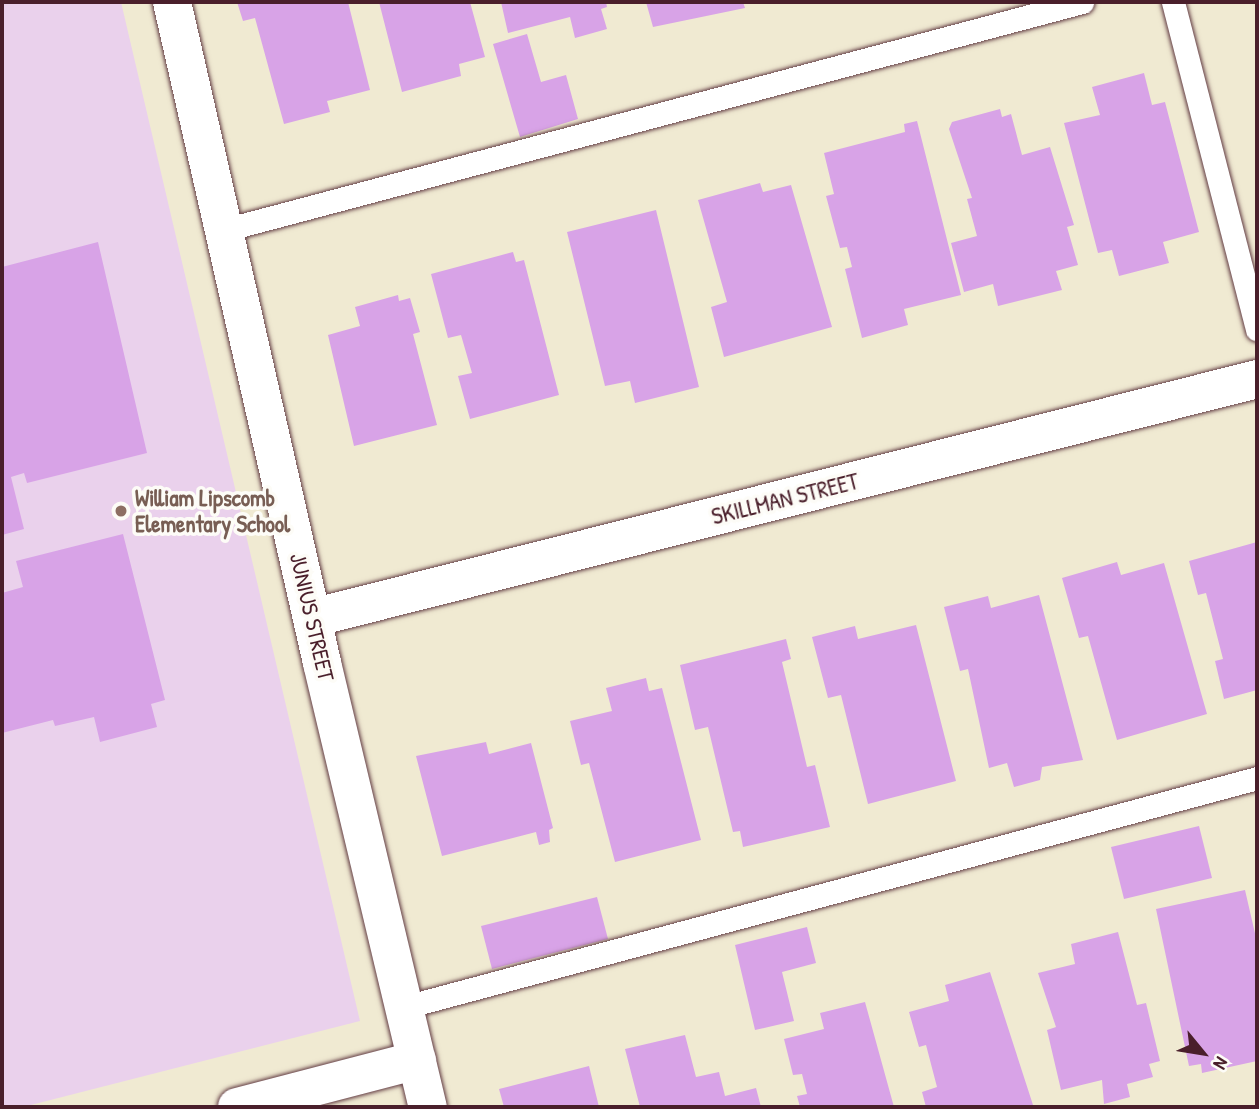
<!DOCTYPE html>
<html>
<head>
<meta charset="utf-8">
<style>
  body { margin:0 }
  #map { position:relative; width:1259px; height:1109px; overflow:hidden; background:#f0ead2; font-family:"Patrick Hand",sans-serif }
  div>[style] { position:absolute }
  .built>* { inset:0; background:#ead1ec }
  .building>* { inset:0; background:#d8a3e7 }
  .roads { filter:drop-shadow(0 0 2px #633d44) drop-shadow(0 0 2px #633d44) }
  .service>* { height:23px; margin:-11.5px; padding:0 11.5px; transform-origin:11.5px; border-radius:11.5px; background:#fff }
  .minor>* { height:38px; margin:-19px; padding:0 19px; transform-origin:19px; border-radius:19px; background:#fff }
  .dots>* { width:19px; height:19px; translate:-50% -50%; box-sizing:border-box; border:4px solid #fdfcf7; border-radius:50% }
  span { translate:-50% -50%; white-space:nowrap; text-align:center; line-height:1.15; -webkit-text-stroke:7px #fdfcf7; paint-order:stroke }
  .education-label { font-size:23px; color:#785e54; font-weight:700 }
  .left { translate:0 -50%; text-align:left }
  .street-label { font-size:23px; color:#4a1f2b }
  .frame { position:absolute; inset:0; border:4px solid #4a1f2b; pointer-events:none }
  .north { position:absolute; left:1168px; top:1018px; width:70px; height:70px; -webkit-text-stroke:5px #fdfcf7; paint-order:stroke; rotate:120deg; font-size:19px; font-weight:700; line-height:28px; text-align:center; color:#4a1f2b }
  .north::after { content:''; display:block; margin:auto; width:24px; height:32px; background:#4a1f2b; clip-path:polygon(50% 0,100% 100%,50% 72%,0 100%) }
</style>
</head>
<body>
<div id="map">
  <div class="built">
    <div style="clip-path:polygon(2px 2px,121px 2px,360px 1021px,23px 1107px,2px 1107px)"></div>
  </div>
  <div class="building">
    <div style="clip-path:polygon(237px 2px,348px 2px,370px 90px,327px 101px,330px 112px,284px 124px,255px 18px,243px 21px)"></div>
    <div style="clip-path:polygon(379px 2px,470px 2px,485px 57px,459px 64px,461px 76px,402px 92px)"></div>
    <div style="clip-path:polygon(501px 2px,606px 2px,607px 7px,601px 9px,607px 29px,575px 38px,570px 17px,508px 33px)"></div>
    <div style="clip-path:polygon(646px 2px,743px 2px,745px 8px,653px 27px)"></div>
    <div style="clip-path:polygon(527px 34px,541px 82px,566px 75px,578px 119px,520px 137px,493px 44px)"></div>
    <div style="clip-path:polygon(1144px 73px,1152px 105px,1165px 102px,1199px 232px,1163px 242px,1169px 263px,1119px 276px,1112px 250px,1098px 253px,1064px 123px,1100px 115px,1092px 87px)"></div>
    <div style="clip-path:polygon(1000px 109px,1002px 117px,1011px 114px,1022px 155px,1050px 147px,1074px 225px,1067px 227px,1078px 265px,1056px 271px,1062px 290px,998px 306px,993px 284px,964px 292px,951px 243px,977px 236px,967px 199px,972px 198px,949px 129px,952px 122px)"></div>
    <div style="clip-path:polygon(917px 121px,961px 295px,904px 309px,908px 325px,862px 338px,845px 269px,852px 267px,847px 247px,840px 248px,826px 196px,834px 194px,824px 153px,905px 132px,904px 124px)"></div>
    <div style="clip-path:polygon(760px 183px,763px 192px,791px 185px,832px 327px,724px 357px,711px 307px,727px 302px,698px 200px)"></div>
    <div style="clip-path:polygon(656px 210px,699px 387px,635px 403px,630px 381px,605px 386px,567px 232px)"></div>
    <div style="clip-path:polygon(98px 242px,147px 453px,27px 483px,24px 473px,11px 477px,24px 529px,2px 535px,2px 267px)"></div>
    <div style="clip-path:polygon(513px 252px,516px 262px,524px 260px,559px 395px,470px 419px,458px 376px,472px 373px,461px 335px,448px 338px,431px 274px)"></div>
    <div style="clip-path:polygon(398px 295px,399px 301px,410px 298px,420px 332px,413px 334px,437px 425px,354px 446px,328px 335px,360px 326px,355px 307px)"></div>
    <div style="clip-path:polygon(123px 534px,165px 700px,151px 704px,157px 727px,100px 742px,94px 717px,55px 726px,53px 720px,2px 733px,2px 593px,23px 587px,16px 561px)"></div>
    <div style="clip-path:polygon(1257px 542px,1257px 690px,1224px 699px,1215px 661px,1223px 659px,1206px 593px,1198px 595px,1189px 561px)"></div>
    <div style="clip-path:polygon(1117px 562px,1121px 575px,1164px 563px,1207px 714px,1117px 740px,1088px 636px,1079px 638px,1062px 578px)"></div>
    <div style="clip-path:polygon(1039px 595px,1083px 760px,1042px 767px,1040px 780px,1014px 787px,1007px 763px,989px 768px,968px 669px,960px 671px,944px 607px,988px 596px,991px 608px)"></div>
    <div style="clip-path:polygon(916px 625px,956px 781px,868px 804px,841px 695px,828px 698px,812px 637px,855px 626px,858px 639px)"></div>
    <div style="clip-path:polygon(786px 639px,791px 659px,782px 662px,807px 767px,815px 765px,830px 827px,743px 847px,740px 831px,733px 832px,708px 727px,695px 730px,680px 665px)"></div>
    <div style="clip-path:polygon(646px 678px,649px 691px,662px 688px,701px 840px,615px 862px,589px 763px,581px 765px,570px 721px,612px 711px,606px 688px)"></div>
    <div style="clip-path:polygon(486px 742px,489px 754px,531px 743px,553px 828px,549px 830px,550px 842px,539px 845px,536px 832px,442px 856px,416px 756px)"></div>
    <div style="clip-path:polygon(1199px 826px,1212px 878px,1124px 899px,1111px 847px)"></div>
    <div style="clip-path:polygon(1245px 890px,1257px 942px,1257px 1061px,1202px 1073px,1201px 1064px,1189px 1066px,1156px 909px)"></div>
    <div style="clip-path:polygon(597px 897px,608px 939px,492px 969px,481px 926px)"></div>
    <div style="clip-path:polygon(807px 927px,816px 963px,782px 972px,794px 1021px,755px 1030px,735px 945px)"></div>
    <div style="clip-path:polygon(1118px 932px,1137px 1005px,1146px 1003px,1160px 1061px,1149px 1064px,1153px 1077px,1127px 1084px,1130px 1097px,1104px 1104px,1102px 1080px,1061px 1090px,1047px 1030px,1056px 1027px,1038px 973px,1075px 964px,1071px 944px)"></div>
    <div style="clip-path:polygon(990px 972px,1033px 1105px,926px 1107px,922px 1092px,937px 1087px,926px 1045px,919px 1047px,909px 1012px,949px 1001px,945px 985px)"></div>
    <div style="clip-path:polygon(865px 1002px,894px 1107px,800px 1107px,797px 1096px,807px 1094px,802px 1074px,793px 1075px,784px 1039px,824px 1029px,820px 1013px)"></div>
    <div style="clip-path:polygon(685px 1035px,696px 1077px,719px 1072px,725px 1096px,756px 1088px,761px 1107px,640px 1107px,625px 1049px)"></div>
    <div style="clip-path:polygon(589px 1066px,599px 1107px,504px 1107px,499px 1089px)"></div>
  </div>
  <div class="roads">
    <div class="service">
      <div style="left:1173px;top:2px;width:338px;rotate:75.6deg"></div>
      <div style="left:224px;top:230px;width:888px;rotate:-14.88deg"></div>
      <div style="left:405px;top:1007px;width:882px;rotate:-15.04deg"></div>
    </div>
    <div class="minor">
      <div style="left:172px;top:2px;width:678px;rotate:77.21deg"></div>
      <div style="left:322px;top:663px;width:456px;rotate:76.6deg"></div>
      <div style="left:312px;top:618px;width:975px;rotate:-14.19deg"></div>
      <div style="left:237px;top:1107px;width:186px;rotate:-14.6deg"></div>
    </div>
  </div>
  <div class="dots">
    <div style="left:121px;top:511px;background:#8d6e63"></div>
  </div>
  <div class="education-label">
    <span class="left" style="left:135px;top:511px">William Lipscomb<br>Elementary School</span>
  </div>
  <div class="street-label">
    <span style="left:785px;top:499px;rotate:-14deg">SKILLMAN STREET</span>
    <span style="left:312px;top:617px;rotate:77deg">JUNIUS STREET</span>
  </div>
  <div class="frame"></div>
  <div class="north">N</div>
</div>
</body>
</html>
